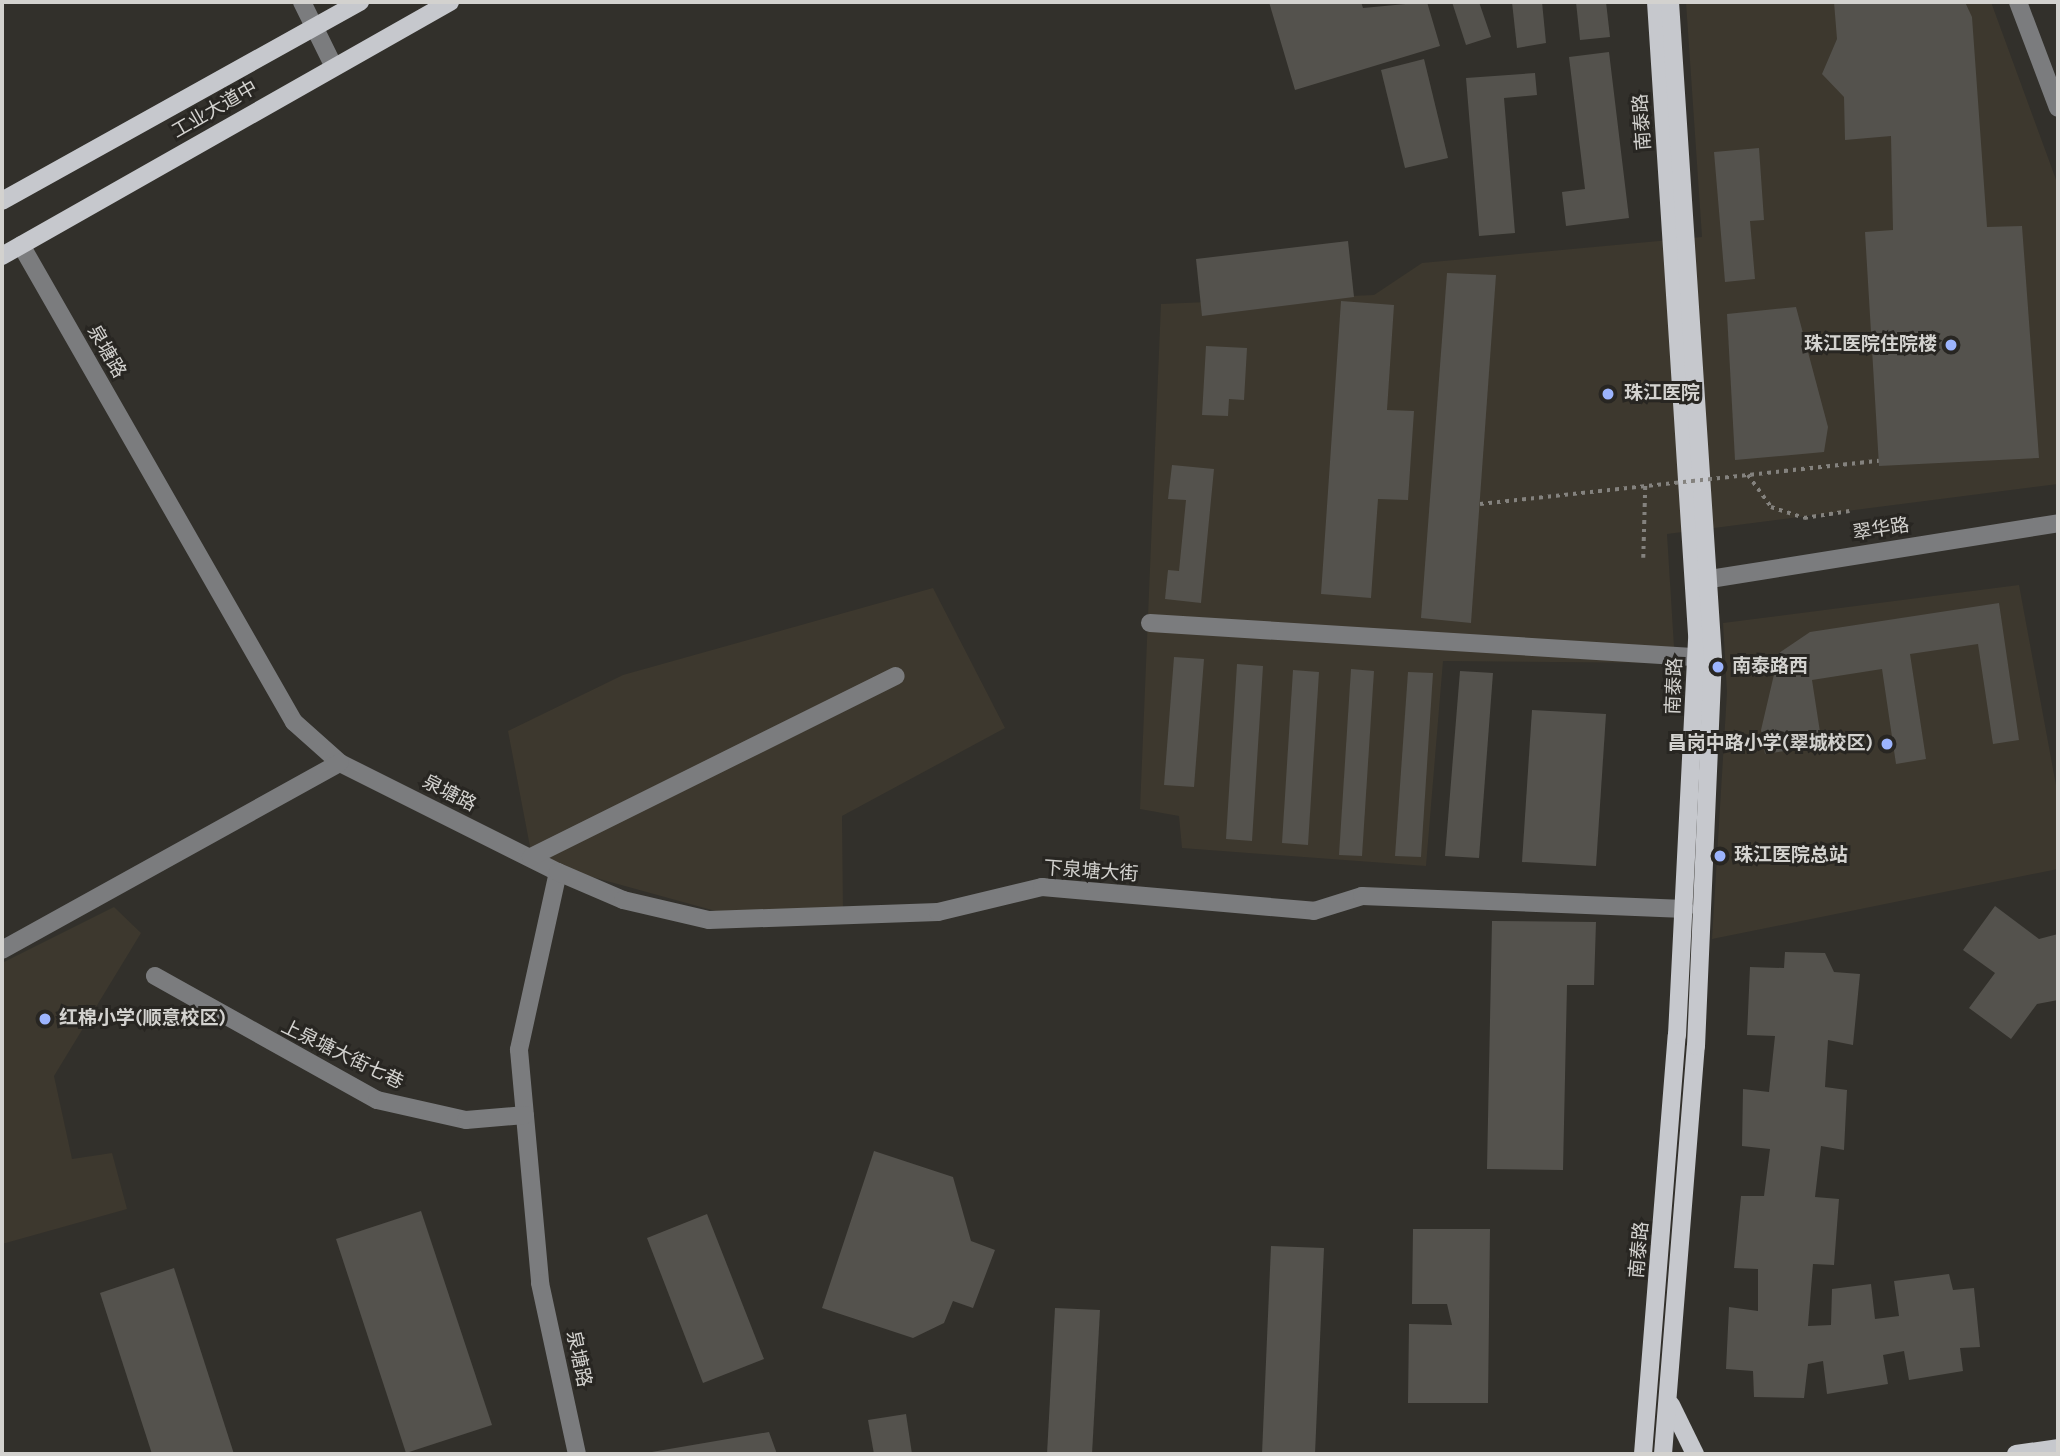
<!DOCTYPE html>
<html>
<head>
<meta charset="utf-8">
<style>
  body { margin:0 }
  #map { position:relative; width:2060px; height:1456px; overflow:hidden; background:#32302b; font-family:Karla,"Noto Sans SC",sans-serif }
  div>[style] { position:absolute }
  .built>* { inset:0; background:#3d382e }
  .building>* { inset:0; background:#54524d }
  .path>* { height:3.5px; margin-top:-1.75px; transform-origin:0; background:repeating-linear-gradient(90deg,#84827e 0 3.5px,transparent 0 8.5px) }
  .minor>* { height:18px; margin:-9px; padding:0 9px; transform-origin:9px; border-radius:9px; background:#7b7c7e }
  .major>* { height:18px; margin:-9px; padding:0 9px; transform-origin:9px; border-radius:9px; background:#c6c8cd }
  .path-bridge>* { height:3.5px; margin-top:-1.75px; transform-origin:0; background:repeating-linear-gradient(90deg,#84827e 0 3.5px,transparent 0 8.5px) }
  .dots>* { width:19px; height:19px; translate:-50% -50%; box-sizing:border-box; border:4px solid #282622; border-radius:50% }
  span { translate:-50% -50%; white-space:nowrap; text-align:center; line-height:1.15; -webkit-text-stroke:6px #282622; paint-order:stroke }
  .street-label { font-size:19px; color:#d3d2cf }
  .poi-label { font-size:19px; color:#d3d2cf; font-weight:700 }
  .right { translate:-100% -50%; text-align:right }
  .left { translate:0 -50%; text-align:left }
  .frame { position:absolute; inset:0; border:4px solid #d3d2cf; pointer-events:none }
</style>
</head>
<body>
<div id="map">
  <div class="built">
    <div style="clip-path:polygon(1686px 2px,1991px 2px,2058px 185px,2058px 484px,1667px 534px,1675px 663px,1443px 661px,1426px 866px,1182px 848px,1179px 816px,1140px 809px,1161px 304px,1374px 295px,1422px 263px,1702px 237px)"></div>
    <div style="clip-path:polygon(2019px 585px,2058px 796px,2058px 869px,1712px 939px,1727px 692px,1723px 623px)"></div>
    <div style="clip-path:polygon(933px 588px,1005px 728px,842px 816px,843px 911px,730px 915px,585px 875px,531px 852px,508px 731px,623px 675px)"></div>
    <div style="clip-path:polygon(114px 907px,141px 933px,54px 1076px,72px 1159px,112px 1153px,127px 1209px,2px 1244px,2px 963px)"></div>
  </div>
  <div class="building">
    <div style="clip-path:polygon(1269px 2px,1361px 2px,1363px 8px,1427px 2px,1440px 46px,1295px 90px)"></div>
    <div style="clip-path:polygon(1452px 2px,1479px 2px,1491px 37px,1466px 45px)"></div>
    <div style="clip-path:polygon(1512px 2px,1542px 2px,1546px 43px,1517px 48px)"></div>
    <div style="clip-path:polygon(1576px 2px,1606px 2px,1610px 37px,1580px 40px)"></div>
    <div style="clip-path:polygon(1834px 2px,1965px 2px,1972px 17px,1987px 227px,2022px 226px,2039px 458px,1879px 466px,1865px 232px,1893px 230px,1891px 136px,1845px 140px,1844px 97px,1822px 74px,1837px 39px)"></div>
    <div style="clip-path:polygon(1609px 52px,1629px 218px,1566px 226px,1562px 192px,1585px 189px,1569px 57px)"></div>
    <div style="clip-path:polygon(1424px 59px,1448px 158px,1405px 168px,1381px 70px)"></div>
    <div style="clip-path:polygon(1535px 73px,1537px 95px,1504px 98px,1515px 233px,1479px 236px,1466px 78px)"></div>
    <div style="clip-path:polygon(1759px 148px,1764px 220px,1750px 221px,1755px 279px,1725px 282px,1714px 152px)"></div>
    <div style="clip-path:polygon(1348px 241px,1354px 297px,1202px 316px,1196px 259px)"></div>
    <div style="clip-path:polygon(1447px 273px,1496px 275px,1471px 623px,1421px 618px)"></div>
    <div style="clip-path:polygon(1341px 301px,1394px 305px,1387px 410px,1414px 411px,1408px 500px,1378px 499px,1371px 598px,1321px 594px)"></div>
    <div style="clip-path:polygon(1796px 307px,1828px 427px,1824px 452px,1735px 460px,1727px 314px)"></div>
    <div style="clip-path:polygon(1206px 346px,1247px 348px,1244px 400px,1229px 399px,1228px 416px,1202px 415px)"></div>
    <div style="clip-path:polygon(1172px 465px,1214px 469px,1201px 603px,1165px 599px,1168px 570px,1179px 571px,1186px 500px,1168px 499px)"></div>
    <div style="clip-path:polygon(1999px 603px,2019px 740px,1993px 744px,1978px 644px,1910px 654px,1926px 759px,1896px 764px,1882px 669px,1812px 680px,1822px 745px,1765px 754px,1761px 730px,1779px 653px,1810px 632px)"></div>
    <div style="clip-path:polygon(1174px 657px,1204px 659px,1194px 787px,1164px 785px)"></div>
    <div style="clip-path:polygon(1237px 664px,1263px 666px,1252px 841px,1226px 839px)"></div>
    <div style="clip-path:polygon(1351px 669px,1374px 671px,1362px 856px,1339px 855px)"></div>
    <div style="clip-path:polygon(1293px 670px,1319px 672px,1308px 845px,1282px 843px)"></div>
    <div style="clip-path:polygon(1460px 671px,1493px 673px,1479px 858px,1445px 856px)"></div>
    <div style="clip-path:polygon(1408px 672px,1433px 673px,1421px 857px,1395px 856px)"></div>
    <div style="clip-path:polygon(1532px 710px,1606px 714px,1596px 866px,1522px 862px)"></div>
    <div style="clip-path:polygon(1995px 906px,2039px 939px,2058px 934px,2058px 1000px,2037px 1004px,2011px 1039px,1969px 1008px,1995px 973px,1963px 950px)"></div>
    <div style="clip-path:polygon(1492px 921px,1596px 922px,1594px 985px,1567px 985px,1563px 1170px,1487px 1169px)"></div>
    <div style="clip-path:polygon(1785px 952px,1825px 953px,1834px 972px,1860px 974px,1853px 1045px,1828px 1040px,1825px 1087px,1847px 1090px,1844px 1150px,1821px 1146px,1815px 1197px,1839px 1199px,1834px 1265px,1813px 1264px,1808px 1326px,1831px 1325px,1832px 1289px,1871px 1284px,1875px 1319px,1899px 1316px,1894px 1281px,1949px 1274px,1953px 1290px,1974px 1288px,1980px 1347px,1960px 1348px,1963px 1371px,1909px 1380px,1904px 1351px,1883px 1355px,1888px 1384px,1827px 1394px,1823px 1361px,1808px 1364px,1804px 1398px,1754px 1397px,1753px 1371px,1726px 1369px,1729px 1307px,1758px 1311px,1758px 1269px,1734px 1268px,1741px 1196px,1764px 1196px,1770px 1149px,1742px 1146px,1743px 1089px,1769px 1092px,1775px 1036px,1747px 1035px,1750px 967px,1784px 968px)"></div>
    <div style="clip-path:polygon(874px 1151px,953px 1177px,971px 1241px,995px 1250px,973px 1308px,953px 1301px,944px 1323px,913px 1338px,822px 1308px)"></div>
    <div style="clip-path:polygon(421px 1211px,492px 1425px,406px 1453px,336px 1239px)"></div>
    <div style="clip-path:polygon(707px 1214px,764px 1359px,703px 1383px,647px 1238px)"></div>
    <div style="clip-path:polygon(1413px 1229px,1490px 1229px,1488px 1403px,1408px 1403px,1409px 1324px,1452px 1325px,1447px 1304px,1412px 1304px)"></div>
    <div style="clip-path:polygon(1271px 1246px,1324px 1248px,1315px 1454px,1262px 1454px)"></div>
    <div style="clip-path:polygon(174px 1268px,234px 1454px,152px 1454px,100px 1293px)"></div>
    <div style="clip-path:polygon(1055px 1308px,1100px 1310px,1092px 1454px,1047px 1454px)"></div>
    <div style="clip-path:polygon(906px 1414px,912px 1454px,874px 1454px,868px 1420px)"></div>
    <div style="clip-path:polygon(769px 1432px,777px 1454px,646px 1454px,646px 1453px)"></div>
  </div>
  <div class="path">
    <div style="left:1748px;top:475px;width:39px;rotate:54deg"></div>
    <div style="left:1771px;top:507px;width:35px;rotate:18deg"></div>
    <div style="left:1804px;top:518px;width:46px;rotate:-8.8deg"></div>
    <div style="left:1643px;top:558px;width:72px;rotate:-88.4deg"></div>
  </div>
  <div class="minor">
    <div style="left:302px;top:2px;width:72px;rotate:63.8deg"></div>
    <div style="left:2018px;top:2px;width:113px;rotate:69.3deg"></div>
    <div style="left:21px;top:245px;width:550px;rotate:60.22deg"></div>
    <div style="left:294px;top:722px;width:62px;rotate:41.7deg"></div>
    <div style="left:340px;top:763px;width:244px;rotate:26.6deg"></div>
    <div style="left:558px;top:872px;width:182px;rotate:102.4deg"></div>
    <div style="left:519px;top:1050px;width:234px;rotate:84.8deg"></div>
    <div style="left:540px;top:1283px;width:175px;rotate:77.8deg"></div>
    <div style="left:1710px;top:579px;width:352px;rotate:-9.1deg"></div>
    <div style="left:1150px;top:623px;width:560px;rotate:3.58deg"></div>
    <div style="left:531px;top:857px;width:407px;rotate:-26.4deg"></div>
    <div style="left:558px;top:872px;width:71px;rotate:23.3deg"></div>
    <div style="left:623px;top:900px;width:88px;rotate:13.1deg"></div>
    <div style="left:709px;top:920px;width:229px;rotate:-2deg"></div>
    <div style="left:938px;top:912px;width:107px;rotate:-13.5deg"></div>
    <div style="left:1042px;top:887px;width:273px;rotate:5deg"></div>
    <div style="left:1314px;top:911px;width:50px;rotate:-17.4deg"></div>
    <div style="left:1362px;top:896px;width:323px;rotate:2.3deg"></div>
    <div style="left:2px;top:950px;width:386px;rotate:-29deg"></div>
    <div style="left:155px;top:976px;width:254px;rotate:29.2deg"></div>
    <div style="left:377px;top:1100px;width:91px;rotate:12.7deg"></div>
    <div style="left:466px;top:1120px;width:59px;rotate:-4.8deg"></div>
  </div>
  <div class="major">
    <div style="left:2px;top:201px;width:410px;rotate:-29.1deg"></div>
    <div style="left:2px;top:256px;width:515px;rotate:-29.55deg"></div>
    <div style="left:1671px;top:1405px;width:55px;rotate:63.9deg"></div>
    <div style="left:1643px;top:1454px;width:420px;rotate:-85.4deg"></div>
    <div style="left:1677px;top:1035px;width:401px;rotate:-87.1deg"></div>
    <div style="left:1697px;top:634px;width:633px;rotate:-93.71deg"></div>
    <div style="left:1663px;top:1454px;width:409px;rotate:-85.4deg"></div>
    <div style="left:1696px;top:1046px;width:388px;rotate:-87.5deg"></div>
    <div style="left:1713px;top:658px;width:657px;rotate:-93.75deg"></div>
    <div style="left:2016px;top:1454px;width:42px;rotate:-8.1deg"></div>
  </div>
  <div class="path-bridge">
    <div style="left:1480px;top:504px;width:401px;rotate:-6.2deg"></div>
  </div>
  <div class="dots">
    <div style="left:1951px;top:345px;background:#9cb4fd"></div>
    <div style="left:1608px;top:394px;background:#9cb4fd"></div>
    <div style="left:1718px;top:667px;background:#9cb4fd"></div>
    <div style="left:1887px;top:744px;background:#9cb4fd"></div>
    <div style="left:1720px;top:856px;background:#9cb4fd"></div>
    <div style="left:45px;top:1019px;background:#9cb4fd"></div>
  </div>
  <div class="street-label">
    <span style="left:215px;top:110px;rotate:-30deg">工业大道中</span>
    <span style="left:1643px;top:122px;rotate:-94deg">南泰路</span>
    <span style="left:106px;top:352px;rotate:60deg">泉塘路</span>
    <span style="left:1881px;top:530px;rotate:-9deg">翠华路</span>
    <span style="left:1675px;top:686px;rotate:-88deg">南泰路</span>
    <span style="left:449px;top:794px;rotate:27deg">泉塘路</span>
    <span style="left:1091px;top:872px;rotate:4deg">下泉塘大街</span>
    <span style="left:342px;top:1055px;rotate:26deg">上泉塘大街七巷</span>
    <span style="left:1640px;top:1250px;rotate:-85deg">南泰路</span>
    <span style="left:578px;top:1359px;rotate:78deg">泉塘路</span>
  </div>
  <div class="poi-label">
    <span class="right" style="left:1937px;top:345px">珠江医院住院楼</span>
    <span class="left" style="left:1624px;top:394px">珠江医院</span>
    <span class="left" style="left:1732px;top:667px">南泰路西</span>
    <span class="right" style="left:1873px;top:744px">昌岗中路小学(翠城校区)</span>
    <span class="left" style="left:1734px;top:856px">珠江医院总站</span>
    <span class="left" style="left:59px;top:1019px">红棉小学(顺意校区)</span>
  </div>
  <div class="frame"></div>
</div>
</body>
</html>
